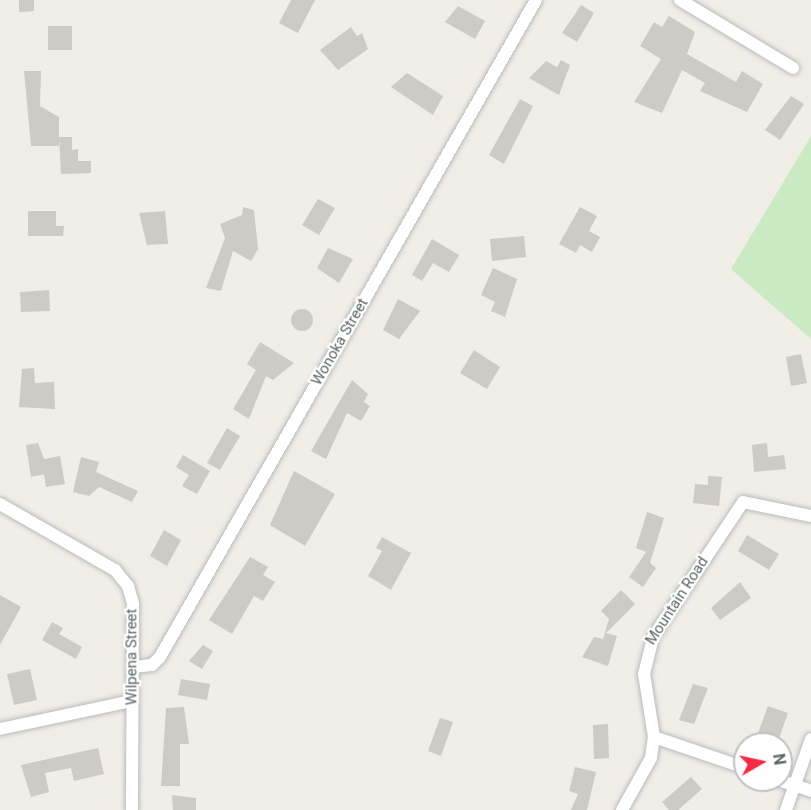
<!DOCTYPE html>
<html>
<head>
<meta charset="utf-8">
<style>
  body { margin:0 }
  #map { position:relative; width:811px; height:810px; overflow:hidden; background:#f1ede7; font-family:Roboto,sans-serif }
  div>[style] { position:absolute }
  .green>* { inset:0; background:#caeac3 }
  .building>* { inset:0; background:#cecac6 }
  .round { border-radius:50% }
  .roads { filter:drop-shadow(0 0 2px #b7bbbe) drop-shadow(0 0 2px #b7bbbe) }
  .street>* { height:12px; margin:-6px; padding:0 6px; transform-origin:6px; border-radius:6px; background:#fff }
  span { translate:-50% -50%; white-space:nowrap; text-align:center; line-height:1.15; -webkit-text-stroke:4.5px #fff; paint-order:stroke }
  .street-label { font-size:15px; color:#5e6568 }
  .north { position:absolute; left:733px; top:732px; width:60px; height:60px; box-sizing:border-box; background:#fff; border:2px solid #bfc1c3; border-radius:50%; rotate:81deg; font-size:16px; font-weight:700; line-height:24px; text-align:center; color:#5e6568 }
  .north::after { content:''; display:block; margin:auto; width:21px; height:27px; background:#f42b43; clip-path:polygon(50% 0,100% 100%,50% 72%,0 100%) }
</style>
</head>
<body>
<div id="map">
  <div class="green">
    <div style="clip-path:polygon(811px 136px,811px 339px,731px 269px)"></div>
  </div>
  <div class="building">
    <div style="clip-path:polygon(19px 0,34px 0,34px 11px,19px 12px)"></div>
    <div style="clip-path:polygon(291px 0,315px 0,298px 33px,279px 23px)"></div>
    <div style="clip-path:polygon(581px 5px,594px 13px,577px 42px,562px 33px)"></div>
    <div style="clip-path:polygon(458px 6px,485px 21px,475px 39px,445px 22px)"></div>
    <div style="clip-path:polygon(669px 16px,695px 32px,687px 54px,736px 82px,742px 71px,763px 84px,747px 112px,700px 91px,705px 83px,682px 70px,662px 113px,634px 102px,661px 59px,640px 46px,654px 22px,662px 27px)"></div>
    <div style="clip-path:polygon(48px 26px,72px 26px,72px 50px,48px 50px)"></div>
    <div style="clip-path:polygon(351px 27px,357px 36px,362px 33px,368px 49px,338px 70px,320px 50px)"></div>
    <div style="clip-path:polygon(561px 60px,570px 65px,559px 95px,529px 78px,546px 61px,557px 67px)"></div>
    <div style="clip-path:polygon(24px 71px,41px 71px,40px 106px,59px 117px,59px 146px,31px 146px)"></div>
    <div style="clip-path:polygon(407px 73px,443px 96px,433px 115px,391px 87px)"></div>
    <div style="clip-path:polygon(791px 96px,804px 104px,780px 140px,765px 130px)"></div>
    <div style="clip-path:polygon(520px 99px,533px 106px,504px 164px,489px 155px)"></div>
    <div style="clip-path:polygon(59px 137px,72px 137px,72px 150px,78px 149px,78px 161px,91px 161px,91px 173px,61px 174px)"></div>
    <div style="clip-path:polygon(318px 199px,335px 208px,319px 235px,302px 225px)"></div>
    <div style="clip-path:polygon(243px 207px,254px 210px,258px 249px,251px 261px,233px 251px,221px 291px,206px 288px,225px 238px,220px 224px,242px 215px)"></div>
    <div style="clip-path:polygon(580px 207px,597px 216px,589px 231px,600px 237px,592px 252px,580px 245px,576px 253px,559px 244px)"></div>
    <div style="clip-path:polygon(28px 211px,56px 211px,56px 226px,64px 226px,63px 236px,28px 236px)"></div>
    <div style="clip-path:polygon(165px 211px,168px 244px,147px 245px,139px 213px)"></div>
    <div style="clip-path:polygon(524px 236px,526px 257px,492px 261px,490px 239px)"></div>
    <div style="clip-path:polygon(432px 239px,459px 255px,449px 272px,433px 263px,422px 281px,412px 275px)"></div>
    <div style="clip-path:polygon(328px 248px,353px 259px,339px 283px,317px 268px)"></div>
    <div style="clip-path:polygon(493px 268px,517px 279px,505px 317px,491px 311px,495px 302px,481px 295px)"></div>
    <div style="clip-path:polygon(49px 290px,50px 311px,21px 312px,20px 292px)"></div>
    <div style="clip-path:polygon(398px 299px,420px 311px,399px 339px,383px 330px)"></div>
    <div class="round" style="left:291px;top:309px;width:22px;height:22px"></div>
    <div style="clip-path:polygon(260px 342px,294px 363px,273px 380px,266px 376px,249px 419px,233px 409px,256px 370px,247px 364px)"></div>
    <div style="clip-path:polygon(474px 350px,500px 367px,487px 389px,460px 373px)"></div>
    <div style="clip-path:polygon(801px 354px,807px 383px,791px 386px,786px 357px)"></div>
    <div style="clip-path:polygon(34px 368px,35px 383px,54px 382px,55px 409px,19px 407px,22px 369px)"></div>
    <div style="clip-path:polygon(352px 380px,368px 394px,364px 402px,370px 406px,361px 421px,347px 413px,326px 459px,311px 451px)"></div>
    <div style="clip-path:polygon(227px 428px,240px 436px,220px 470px,207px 463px)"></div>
    <div style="clip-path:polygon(38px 443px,44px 459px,60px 456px,65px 484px,46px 487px,44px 474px,31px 477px,26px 445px)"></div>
    <div style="clip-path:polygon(767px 443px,768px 457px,784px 455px,786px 469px,754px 472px,752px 445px)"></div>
    <div style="clip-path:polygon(183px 455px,210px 471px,197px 494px,182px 486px,189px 475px,176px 467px)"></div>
    <div style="clip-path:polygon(81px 457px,99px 462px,96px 472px,138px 491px,132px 502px,99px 487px,89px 496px,73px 492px)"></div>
    <div style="clip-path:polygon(294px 471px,335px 494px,305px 546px,270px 525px)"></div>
    <div style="clip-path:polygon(708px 476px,722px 477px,719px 506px,693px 503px,695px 484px,708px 485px)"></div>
    <div style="clip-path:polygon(647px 512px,664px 518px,650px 563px,656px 568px,643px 587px,629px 577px,646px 552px,636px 548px)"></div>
    <div style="clip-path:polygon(164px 530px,181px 540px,167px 566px,150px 556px)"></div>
    <div style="clip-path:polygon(747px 535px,779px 554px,769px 570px,738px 551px)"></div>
    <div style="clip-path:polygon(382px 537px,411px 553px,391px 590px,368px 576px,382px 551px,376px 548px)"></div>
    <div style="clip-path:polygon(250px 557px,268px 567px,263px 575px,275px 582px,263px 601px,254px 596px,232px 634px,209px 620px)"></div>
    <div style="clip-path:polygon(740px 582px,751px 598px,720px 620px,711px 608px)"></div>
    <div style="clip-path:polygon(621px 590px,635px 604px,606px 633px,617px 636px,608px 666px,582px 657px,594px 637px,603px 639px,609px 619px,601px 611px)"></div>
    <div style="clip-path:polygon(0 595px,21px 607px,0 645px)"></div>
    <div style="clip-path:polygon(52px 622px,63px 628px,59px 634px,82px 647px,76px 659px,42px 640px)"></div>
    <div style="clip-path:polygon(203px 645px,213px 651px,202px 669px,189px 661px)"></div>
    <div style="clip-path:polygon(30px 669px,37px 700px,14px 705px,7px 674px)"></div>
    <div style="clip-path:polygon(181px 679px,210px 684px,207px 700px,178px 695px)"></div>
    <div style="clip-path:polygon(693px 684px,708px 688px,694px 724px,679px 720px)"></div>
    <div style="clip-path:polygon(768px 706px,788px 713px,777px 744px,754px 744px)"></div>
    <div style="clip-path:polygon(184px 707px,189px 744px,180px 744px,180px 786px,161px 786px,166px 708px)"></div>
    <div style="clip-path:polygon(440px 718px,453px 722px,441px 756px,428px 751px)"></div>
    <div style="clip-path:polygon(608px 724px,609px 758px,594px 759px,593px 725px)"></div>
    <div style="clip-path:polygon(98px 748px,104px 774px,74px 781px,71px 768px,45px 773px,49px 792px,31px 797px,21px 765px)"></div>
    <div style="clip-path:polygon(575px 767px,596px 772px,587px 810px,571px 810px,578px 794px,569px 791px)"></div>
    <div style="clip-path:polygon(691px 777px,702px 789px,678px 810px,669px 810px,662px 802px)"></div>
    <div style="clip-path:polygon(172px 795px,196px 798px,196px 810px,173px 810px)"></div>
  </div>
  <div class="roads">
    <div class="street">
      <div style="left:680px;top:0;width:132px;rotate:31deg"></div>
      <div style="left:0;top:504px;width:133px;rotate:29.9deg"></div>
      <div style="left:115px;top:570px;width:21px;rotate:51deg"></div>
      <div style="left:128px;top:586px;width:19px;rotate:74deg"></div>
      <div style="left:133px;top:604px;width:206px;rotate:90.3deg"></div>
      <div style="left:133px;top:667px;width:19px;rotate:-6deg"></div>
      <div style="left:152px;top:665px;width:11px;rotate:-45deg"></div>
      <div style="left:160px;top:657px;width:757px;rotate:-60.22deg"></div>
      <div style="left:0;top:729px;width:135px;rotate:-12deg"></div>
      <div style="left:654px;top:737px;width:96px;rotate:18.8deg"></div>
      <div style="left:778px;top:780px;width:35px;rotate:18deg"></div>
      <div style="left:622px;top:810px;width:60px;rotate:-60.9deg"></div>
      <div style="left:651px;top:758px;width:21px;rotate:-82deg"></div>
      <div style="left:654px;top:737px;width:64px;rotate:-99deg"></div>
      <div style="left:644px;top:674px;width:38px;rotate:-76deg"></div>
      <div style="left:653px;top:637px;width:162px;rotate:-56.3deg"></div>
      <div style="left:743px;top:502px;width:69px;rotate:11.6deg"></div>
      <div style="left:786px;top:810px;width:75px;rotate:-70.6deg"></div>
    </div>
  </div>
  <div class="street-label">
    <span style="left:340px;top:342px;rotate:-60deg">Wonoka Street</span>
    <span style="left:677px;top:601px;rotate:-57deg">Mountain Road</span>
    <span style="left:132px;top:657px;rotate:-90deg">Wilpena Street</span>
  </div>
  <div class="north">N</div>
</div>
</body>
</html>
